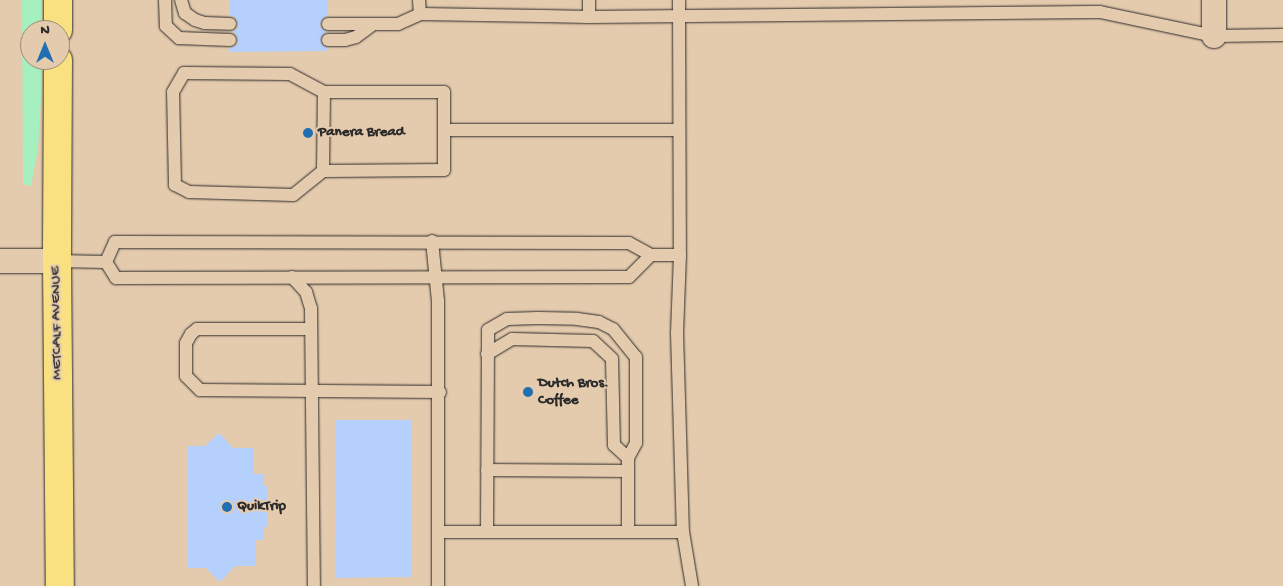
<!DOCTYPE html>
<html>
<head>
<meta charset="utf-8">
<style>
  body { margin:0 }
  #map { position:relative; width:1283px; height:586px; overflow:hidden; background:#e5cbad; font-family:"Gochi Hand",sans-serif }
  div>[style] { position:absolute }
  .green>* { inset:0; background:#a6efbe }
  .building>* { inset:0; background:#b6d0fd }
  .roads { filter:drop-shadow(0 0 1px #2b2b2b) drop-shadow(0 0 1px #2b2b2b) }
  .lane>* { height:12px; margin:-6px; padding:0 6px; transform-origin:6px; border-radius:6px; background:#e5cbad }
  .street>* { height:24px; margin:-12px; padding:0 12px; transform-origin:12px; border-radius:12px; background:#e5cbad }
  .primary>* { height:28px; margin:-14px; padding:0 14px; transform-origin:14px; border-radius:14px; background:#f9e181 }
  .dots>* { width:14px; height:14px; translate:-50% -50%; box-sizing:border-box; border:2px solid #e5cbad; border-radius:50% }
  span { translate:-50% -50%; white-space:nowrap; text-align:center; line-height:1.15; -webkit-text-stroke:4px #e5cbad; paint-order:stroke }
  .poi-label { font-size:15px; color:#2b2b2b; font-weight:700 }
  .left { translate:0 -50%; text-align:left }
  .street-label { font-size:15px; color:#2b2b2b }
  .north { position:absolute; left:20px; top:20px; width:50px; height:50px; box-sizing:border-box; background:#e5cbad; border:1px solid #9b8b79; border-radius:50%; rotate:0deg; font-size:14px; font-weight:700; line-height:20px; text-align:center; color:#2b2b2b }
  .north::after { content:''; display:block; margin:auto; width:18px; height:22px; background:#1f6fb2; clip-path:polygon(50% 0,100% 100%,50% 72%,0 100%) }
</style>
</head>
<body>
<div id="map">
  <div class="green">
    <div style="clip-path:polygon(22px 0,41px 0,41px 30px,30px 30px,30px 60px,41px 60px,41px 98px,38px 149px,31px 186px,23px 184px)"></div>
  </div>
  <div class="building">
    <div style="clip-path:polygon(230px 0,328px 0,328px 16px,324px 17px,320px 24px,321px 28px,327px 32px,321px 36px,321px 44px,328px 48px,328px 51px,230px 52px,230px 48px,237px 45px,238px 40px,235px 33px,231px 32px,237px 29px,238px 24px,235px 17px,230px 16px)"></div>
    <div style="clip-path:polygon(336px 420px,411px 420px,411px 577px,336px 578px)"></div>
    <div style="clip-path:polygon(219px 433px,233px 448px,254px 448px,254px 474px,263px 474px,263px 486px,267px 486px,267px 527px,263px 527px,263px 540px,255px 540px,255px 566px,235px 566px,220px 582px,206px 568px,188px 568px,187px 446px,205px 446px)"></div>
  </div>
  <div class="roads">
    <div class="lane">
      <div style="left:165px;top:0;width:26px;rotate:88deg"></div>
      <div style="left:166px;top:26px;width:18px;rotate:43deg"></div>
      <div style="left:179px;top:38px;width:51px;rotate:2.2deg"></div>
      <div style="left:181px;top:0;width:14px;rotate:73deg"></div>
      <div style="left:185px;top:13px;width:12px;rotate:35deg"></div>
      <div style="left:195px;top:20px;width:10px;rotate:17deg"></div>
      <div style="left:205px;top:23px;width:25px;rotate:2deg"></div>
      <div style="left:419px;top:0;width:14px;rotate:86deg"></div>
      <div style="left:420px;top:14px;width:169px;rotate:1deg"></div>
      <div style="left:589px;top:17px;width:511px;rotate:-0.56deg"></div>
      <div style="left:1100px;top:12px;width:116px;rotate:11.9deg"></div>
      <div style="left:1214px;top:36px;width:69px;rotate:-0.8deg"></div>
      <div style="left:589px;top:0;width:17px;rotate:90deg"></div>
      <div style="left:679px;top:0;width:255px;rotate:89.8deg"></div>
      <div style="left:680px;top:255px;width:78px;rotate:92.2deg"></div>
      <div style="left:677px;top:333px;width:199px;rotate:88.3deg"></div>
      <div style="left:683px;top:532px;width:55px;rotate:80.5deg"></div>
      <div style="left:328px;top:24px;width:70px"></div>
      <div style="left:398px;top:24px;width:24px;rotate:-24deg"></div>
      <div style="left:328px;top:40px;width:17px"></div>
      <div style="left:345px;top:40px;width:11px;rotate:-15deg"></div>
      <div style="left:356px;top:37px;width:21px;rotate:-37deg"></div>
      <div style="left:324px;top:92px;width:120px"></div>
      <div style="left:444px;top:92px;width:78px;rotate:90deg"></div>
      <div style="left:444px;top:170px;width:121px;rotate:179.5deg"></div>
      <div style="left:323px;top:171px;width:79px;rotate:-89.3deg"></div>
      <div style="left:444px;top:130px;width:234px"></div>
      <div style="left:323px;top:171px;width:38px;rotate:141deg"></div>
      <div style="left:293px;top:195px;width:104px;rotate:-178.3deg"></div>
      <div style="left:189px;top:192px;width:16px;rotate:-153deg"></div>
      <div style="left:175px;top:185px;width:93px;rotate:-91.2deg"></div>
      <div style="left:173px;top:92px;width:22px;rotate:-60deg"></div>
      <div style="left:184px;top:73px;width:106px;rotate:0.5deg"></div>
      <div style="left:290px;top:74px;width:38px;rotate:28deg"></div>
      <div style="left:432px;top:241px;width:60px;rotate:84.3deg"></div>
      <div style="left:438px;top:301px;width:285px;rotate:90deg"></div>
      <div style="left:57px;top:261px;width:49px;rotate:1.2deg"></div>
      <div style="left:106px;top:262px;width:22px;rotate:-66deg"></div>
      <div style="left:115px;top:242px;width:514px;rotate:0.11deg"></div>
      <div style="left:629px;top:243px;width:25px;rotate:29deg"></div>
      <div style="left:651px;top:255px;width:29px"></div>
      <div style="left:106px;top:262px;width:19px;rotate:58deg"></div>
      <div style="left:116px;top:278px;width:513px;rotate:-0.11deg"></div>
      <div style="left:629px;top:277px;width:31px;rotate:-45deg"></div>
      <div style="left:292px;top:277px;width:21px;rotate:47deg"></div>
      <div style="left:306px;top:292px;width:17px;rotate:73deg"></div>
      <div style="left:311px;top:308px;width:278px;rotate:89.4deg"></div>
      <div style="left:311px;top:329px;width:114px;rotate:180deg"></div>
      <div style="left:197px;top:329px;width:8px;rotate:140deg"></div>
      <div style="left:191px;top:334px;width:10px;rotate:119deg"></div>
      <div style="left:186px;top:343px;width:33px;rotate:90deg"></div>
      <div style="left:186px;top:376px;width:20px;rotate:45deg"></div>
      <div style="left:200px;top:390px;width:240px;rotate:0.5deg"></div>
      <div style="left:487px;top:354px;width:29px;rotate:-31deg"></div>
      <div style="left:512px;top:339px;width:81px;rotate:1.4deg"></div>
      <div style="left:593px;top:341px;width:26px;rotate:43deg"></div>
      <div style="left:612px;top:359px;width:86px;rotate:88.7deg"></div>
      <div style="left:614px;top:445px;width:19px;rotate:43deg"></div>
      <div style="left:487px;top:470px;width:141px;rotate:0.4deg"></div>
      <div style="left:438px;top:532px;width:245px"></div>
      <div style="left:487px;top:532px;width:202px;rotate:-89.7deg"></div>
      <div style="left:488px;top:330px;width:22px;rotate:-30deg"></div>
      <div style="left:507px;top:319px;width:31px;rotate:-2deg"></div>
      <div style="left:538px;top:318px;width:39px;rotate:1deg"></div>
      <div style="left:577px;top:319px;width:22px;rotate:8deg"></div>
      <div style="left:599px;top:322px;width:16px;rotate:27deg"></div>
      <div style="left:613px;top:329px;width:36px;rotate:51deg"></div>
      <div style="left:636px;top:357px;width:86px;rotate:90deg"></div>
      <div style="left:636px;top:443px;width:17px;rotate:118deg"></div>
      <div style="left:628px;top:458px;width:74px;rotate:90deg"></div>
    </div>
    <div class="street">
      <div style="left:1214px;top:0;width:36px;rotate:90deg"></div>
      <div style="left:0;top:261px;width:57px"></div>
    </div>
    <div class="primary">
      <div style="left:58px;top:30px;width:30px;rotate:-90deg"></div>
      <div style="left:58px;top:60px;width:201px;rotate:90.3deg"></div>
      <div style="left:57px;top:261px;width:325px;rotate:89.5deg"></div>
    </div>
  </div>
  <div class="dots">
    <div style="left:308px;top:133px;background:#1f6fb2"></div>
    <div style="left:528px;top:392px;background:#1f6fb2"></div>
    <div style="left:227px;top:507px;background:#1f6fb2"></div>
  </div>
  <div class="poi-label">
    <span class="left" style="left:318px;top:133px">Panera Bread</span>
    <span class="left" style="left:538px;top:392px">Dutch Bros.<br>Coffee</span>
    <span class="left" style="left:237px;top:507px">QuikTrip</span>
  </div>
  <div class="street-label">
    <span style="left:57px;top:323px;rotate:-91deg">METCALF AVENUE</span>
  </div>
  <div class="north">N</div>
</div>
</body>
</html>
